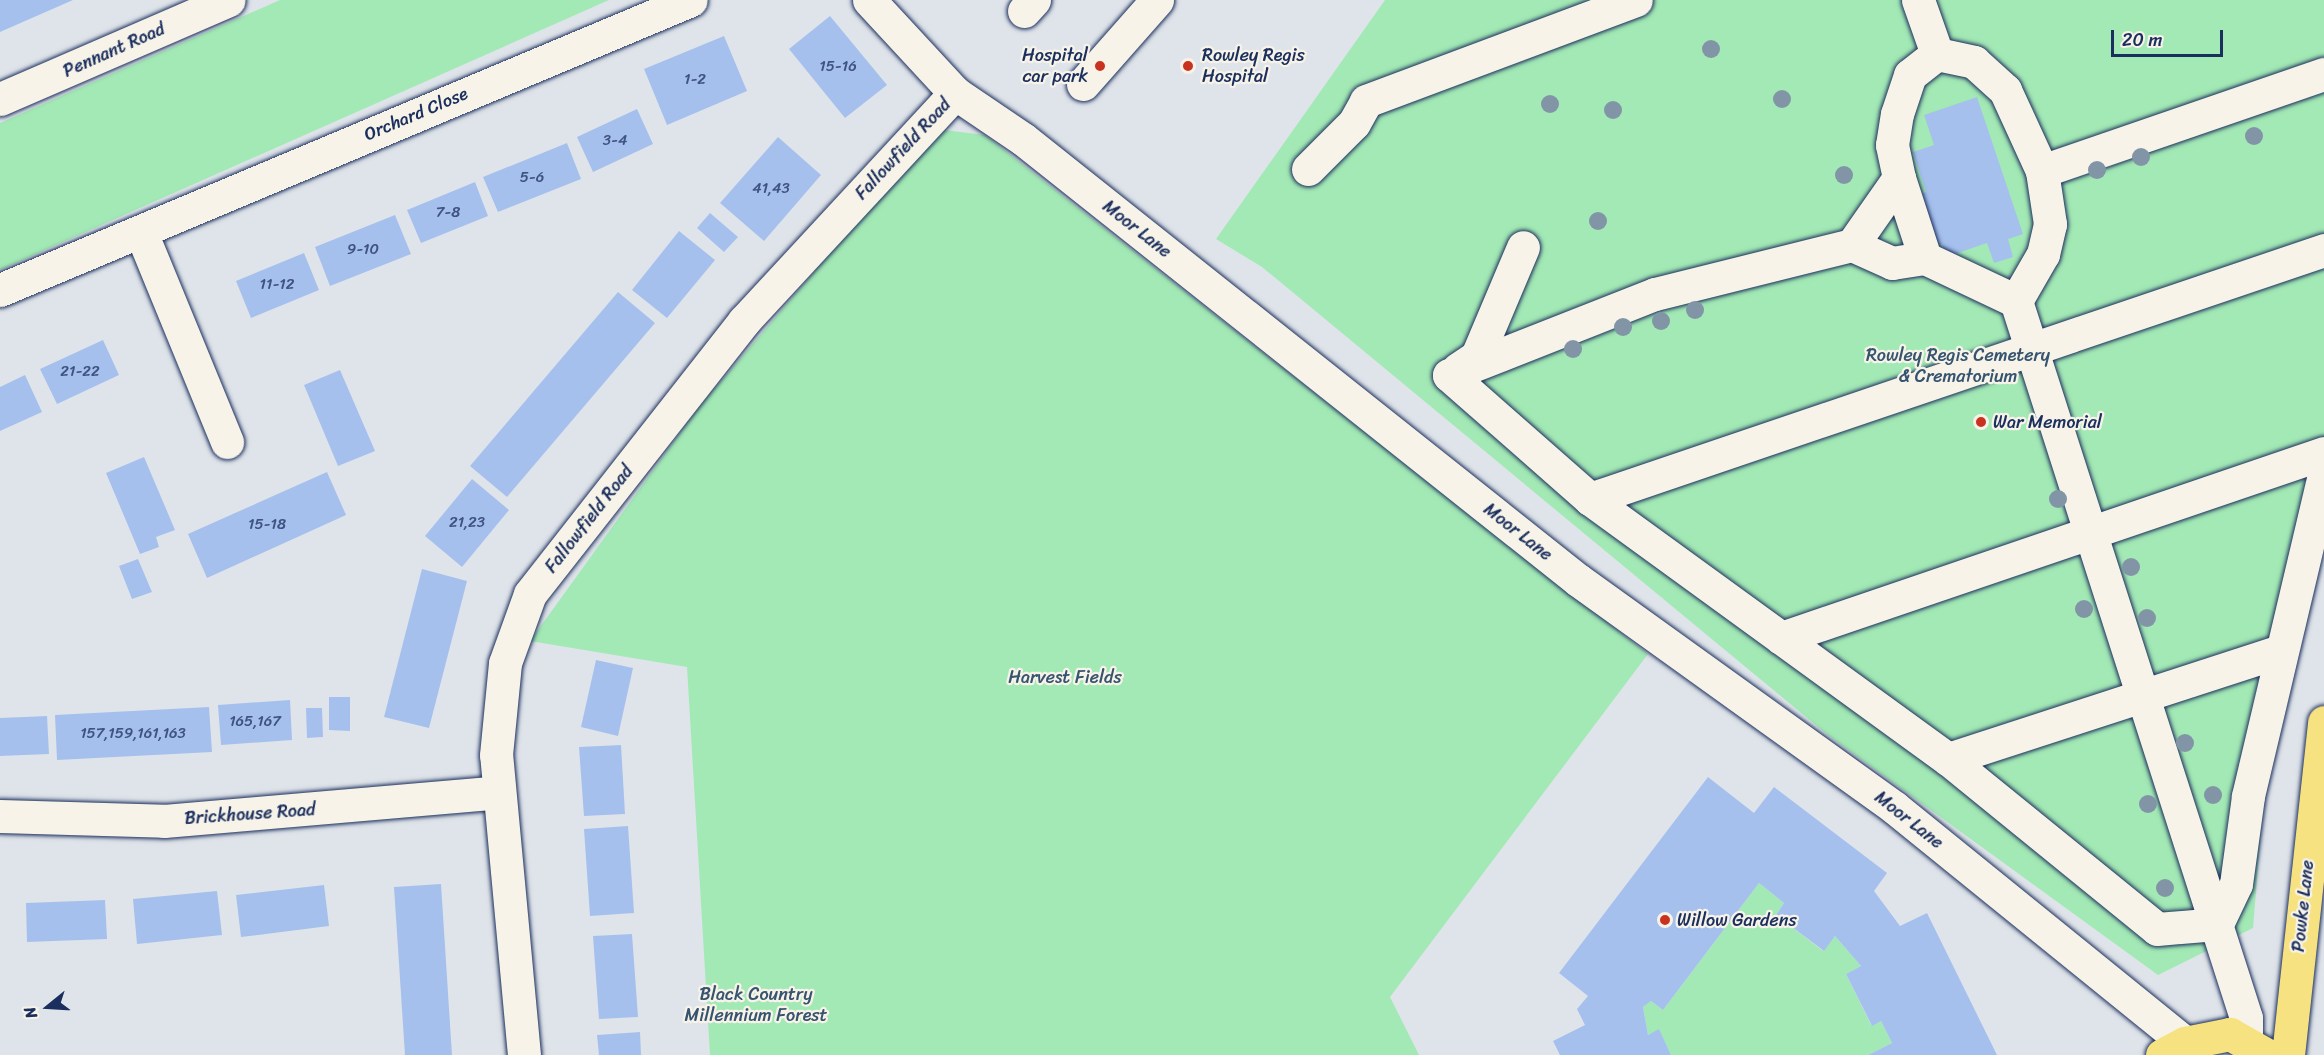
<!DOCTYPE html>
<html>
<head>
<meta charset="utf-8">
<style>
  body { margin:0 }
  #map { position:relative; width:2324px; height:1055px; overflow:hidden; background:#dfe4ea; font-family:Sriracha,sans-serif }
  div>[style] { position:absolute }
  .green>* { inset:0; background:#a3e9b5 }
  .building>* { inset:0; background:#a6c0ed }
  .roads { filter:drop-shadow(0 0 2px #1b2f5e) drop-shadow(0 0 2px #1b2f5e) }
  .minor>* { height:33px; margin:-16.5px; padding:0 16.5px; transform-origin:16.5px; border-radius:16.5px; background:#f7f3e8 }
  .major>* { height:33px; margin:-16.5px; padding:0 16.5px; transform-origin:16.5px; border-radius:16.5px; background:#f7e281 }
  .trees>* { width:18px; height:18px; margin:-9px; border-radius:50%; background:#8295a6 }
  .dots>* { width:16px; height:16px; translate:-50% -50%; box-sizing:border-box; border:3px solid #f7f3e8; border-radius:50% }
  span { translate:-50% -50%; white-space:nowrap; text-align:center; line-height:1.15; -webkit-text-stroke:4.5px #f7f3e8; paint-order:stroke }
  .number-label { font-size:15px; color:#3e5382 }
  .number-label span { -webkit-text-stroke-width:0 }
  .street-label { font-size:18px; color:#1b2f5e }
  .poi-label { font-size:18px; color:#1b2f5e }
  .right { translate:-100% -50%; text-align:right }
  .left { translate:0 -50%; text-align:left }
  .park-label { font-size:18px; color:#36546f }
  .north { position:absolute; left:18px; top:977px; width:60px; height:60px; -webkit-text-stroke:4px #f7f3e8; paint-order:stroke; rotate:252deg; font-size:16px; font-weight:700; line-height:24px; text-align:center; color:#1b2f5e }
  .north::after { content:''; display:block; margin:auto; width:21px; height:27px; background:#1b2f5e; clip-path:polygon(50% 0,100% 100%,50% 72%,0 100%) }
  .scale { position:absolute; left:2111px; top:30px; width:112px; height:27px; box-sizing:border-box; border:3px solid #1b2f5e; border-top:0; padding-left:8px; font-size:18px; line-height:21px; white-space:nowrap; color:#1b2f5e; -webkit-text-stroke:4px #f7f3e8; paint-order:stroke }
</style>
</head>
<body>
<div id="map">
  <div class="green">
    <div style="clip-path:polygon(280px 0,609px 0,0 270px,0 123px)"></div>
    <div style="clip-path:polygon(1385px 0,2324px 0,2324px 540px,2264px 794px,2253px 928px,2158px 975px,1829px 736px,1262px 267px,1216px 239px)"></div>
    <div style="clip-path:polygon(936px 129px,985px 135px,1648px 654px,1390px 997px,1419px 1055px,710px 1055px,687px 667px,530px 641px,698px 408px)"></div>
    <div style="clip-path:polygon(1759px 883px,1784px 903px,1776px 915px,1823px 951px,1835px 936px,1861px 966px,1846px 974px,1871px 1025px,1881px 1021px,1892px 1043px,1868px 1055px,1671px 1055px,1659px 1030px,1648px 1035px,1643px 1007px,1651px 1001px,1663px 1010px)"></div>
  </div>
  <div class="building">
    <div style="clip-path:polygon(0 0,73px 0,0 32px)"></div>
    <div style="clip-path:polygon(830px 16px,887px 85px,845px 118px,789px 49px)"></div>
    <div style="clip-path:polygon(724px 36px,747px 91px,667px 125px,644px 69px)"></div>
    <div style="clip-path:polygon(1977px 97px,2023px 234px,2008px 239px,2013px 257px,1994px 263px,1987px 243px,1946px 257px,1942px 244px,1910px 254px,1893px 203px,1926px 192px,1913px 152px,1934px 145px,1924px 115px)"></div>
    <div style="clip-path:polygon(637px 109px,653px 144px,593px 172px,577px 137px)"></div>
    <div style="clip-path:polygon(778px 137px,821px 175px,764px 241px,720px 203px)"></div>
    <div style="clip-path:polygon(567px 143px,581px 179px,498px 212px,483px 177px)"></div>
    <div style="clip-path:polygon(475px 182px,488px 216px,421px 243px,407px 210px)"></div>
    <div style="clip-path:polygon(710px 213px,738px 237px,724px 252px,697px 228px)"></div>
    <div style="clip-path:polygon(395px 215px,411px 254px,330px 286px,315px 247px)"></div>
    <div style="clip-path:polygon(679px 231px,715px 260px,667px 318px,632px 290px)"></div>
    <div style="clip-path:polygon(304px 253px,319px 290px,251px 318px,236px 281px)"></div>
    <div style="clip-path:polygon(618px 292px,655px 323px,507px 497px,470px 466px)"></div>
    <div style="clip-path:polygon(103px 340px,119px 375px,57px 404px,40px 369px)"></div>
    <div style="clip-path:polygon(340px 370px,375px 451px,338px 466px,304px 385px)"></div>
    <div style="clip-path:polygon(25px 375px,42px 412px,0 431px,0 387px)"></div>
    <div style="clip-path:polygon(144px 457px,175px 530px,156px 537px,159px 547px,140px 554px,106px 473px)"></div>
    <div style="clip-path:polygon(327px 472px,346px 515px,207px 578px,188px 534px)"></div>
    <div style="clip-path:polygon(472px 479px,509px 510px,462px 567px,425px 536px)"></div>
    <div style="clip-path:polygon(138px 559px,152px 592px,132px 599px,119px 566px)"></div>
    <div style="clip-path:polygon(422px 569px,467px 581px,429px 728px,384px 717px)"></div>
    <div style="clip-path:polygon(596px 660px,633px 668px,618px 736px,581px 727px)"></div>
    <div style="clip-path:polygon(329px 697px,350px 697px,350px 731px,329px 730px)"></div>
    <div style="clip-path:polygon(290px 700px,292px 740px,221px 745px,218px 705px)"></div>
    <div style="clip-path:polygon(209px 707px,212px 752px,57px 760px,55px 715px)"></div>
    <div style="clip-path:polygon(306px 708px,322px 708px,323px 737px,307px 738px)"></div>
    <div style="clip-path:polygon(47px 716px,49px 754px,0 756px,0 718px)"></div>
    <div style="clip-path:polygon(621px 745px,625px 814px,584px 816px,579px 747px)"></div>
    <div style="clip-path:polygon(1708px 777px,1754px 813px,1774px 787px,1887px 873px,1874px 891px,1900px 926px,1927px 913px,1997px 1055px,1868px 1055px,1892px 1043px,1881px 1021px,1872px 1026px,1846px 974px,1861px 966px,1835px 936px,1824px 951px,1776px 915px,1784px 903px,1759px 883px,1663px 1010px,1651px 1001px,1643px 1007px,1648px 1035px,1659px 1029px,1671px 1055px,1560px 1055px,1553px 1041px,1585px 1025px,1577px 1009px,1588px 996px,1559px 973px)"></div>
    <div style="clip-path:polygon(628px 826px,634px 913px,590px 916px,584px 829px)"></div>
    <div style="clip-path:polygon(441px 884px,452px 1055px,405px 1055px,394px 887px)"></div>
    <div style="clip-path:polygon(324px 885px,329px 926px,241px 937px,236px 895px)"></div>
    <div style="clip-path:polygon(217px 891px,222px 935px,137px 944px,133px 899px)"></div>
    <div style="clip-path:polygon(105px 900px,107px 939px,27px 942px,26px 903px)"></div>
    <div style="clip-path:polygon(632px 934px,638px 1017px,599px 1019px,593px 936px)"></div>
    <div style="clip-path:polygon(640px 1032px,641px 1055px,599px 1055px,597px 1035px)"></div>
  </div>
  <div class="roads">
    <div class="minor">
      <div style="left:869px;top:0;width:127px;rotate:47.2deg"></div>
      <div style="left:955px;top:93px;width:82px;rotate:34.1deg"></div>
      <div style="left:1023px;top:139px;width:709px;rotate:38.47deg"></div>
      <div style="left:1578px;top:580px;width:390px;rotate:35.7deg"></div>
      <div style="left:1895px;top:808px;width:373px;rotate:39deg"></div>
      <div style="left:1918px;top:0;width:57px;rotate:70.6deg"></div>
      <div style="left:1024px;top:11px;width:15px;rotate:-48deg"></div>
      <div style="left:1937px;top:54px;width:38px;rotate:12deg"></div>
      <div style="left:1974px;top:62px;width:42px;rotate:42.1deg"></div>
      <div style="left:2005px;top:90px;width:89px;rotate:65.4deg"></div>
      <div style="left:2042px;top:171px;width:54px;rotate:81.4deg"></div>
      <div style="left:2050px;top:224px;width:31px;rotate:103deg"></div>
      <div style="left:2043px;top:254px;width:54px;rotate:119.9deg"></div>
      <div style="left:2016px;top:301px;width:101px;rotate:-154.7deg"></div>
      <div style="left:1925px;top:258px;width:84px;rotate:-108deg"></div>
      <div style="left:1899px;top:178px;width:34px;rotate:-102deg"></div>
      <div style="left:1892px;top:145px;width:31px;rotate:-81deg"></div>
      <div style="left:1897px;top:114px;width:41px;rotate:-71.6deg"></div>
      <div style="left:1910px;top:75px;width:34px;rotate:-38deg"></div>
      <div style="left:1083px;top:84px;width:112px;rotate:-48.6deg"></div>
      <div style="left:0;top:99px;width:249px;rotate:-23.4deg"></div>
      <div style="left:1308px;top:169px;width:65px;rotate:-45deg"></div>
      <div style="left:1354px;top:123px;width:25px;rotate:-61deg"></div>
      <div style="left:1366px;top:101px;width:288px;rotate:-20.5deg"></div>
      <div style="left:2042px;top:171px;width:298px;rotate:-19deg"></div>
      <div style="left:141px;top:232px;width:227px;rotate:67.7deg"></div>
      <div style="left:1852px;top:245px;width:82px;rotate:-55deg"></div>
      <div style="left:0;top:290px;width:749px;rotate:-22.77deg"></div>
      <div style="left:2016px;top:301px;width:753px;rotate:72.21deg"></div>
      <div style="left:2246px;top:1018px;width:24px;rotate:90deg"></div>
      <div style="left:1458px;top:369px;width:23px;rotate:-34deg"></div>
      <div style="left:1477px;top:356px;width:118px;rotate:-67.1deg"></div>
      <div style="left:1449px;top:375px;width:188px;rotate:41.3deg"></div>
      <div style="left:1590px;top:499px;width:442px;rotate:36deg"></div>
      <div style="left:1948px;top:759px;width:269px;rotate:39.1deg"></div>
      <div style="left:2157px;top:929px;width:60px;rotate:-4.8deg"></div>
      <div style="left:2217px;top:924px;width:44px;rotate:-64.6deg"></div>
      <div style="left:2236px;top:884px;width:89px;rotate:-82.2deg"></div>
      <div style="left:2248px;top:796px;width:330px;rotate:-76.7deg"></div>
      <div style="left:1449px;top:375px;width:221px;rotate:-21.5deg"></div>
      <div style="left:1655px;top:294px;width:203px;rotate:-14deg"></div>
      <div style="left:1852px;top:245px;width:44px;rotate:24.2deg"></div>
      <div style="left:1892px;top:263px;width:33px;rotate:-9deg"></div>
      <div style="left:1590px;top:499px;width:775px;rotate:-18.74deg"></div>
      <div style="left:1781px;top:638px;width:574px;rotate:-18.81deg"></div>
      <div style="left:1948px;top:759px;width:350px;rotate:-18deg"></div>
      <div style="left:0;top:816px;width:164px;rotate:1.7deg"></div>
      <div style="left:164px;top:821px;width:336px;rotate:-4.9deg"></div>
      <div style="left:524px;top:1055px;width:301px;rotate:-95.3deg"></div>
      <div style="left:496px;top:755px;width:92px;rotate:-84.4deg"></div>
      <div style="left:505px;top:663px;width:73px;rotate:-70.1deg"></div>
      <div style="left:530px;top:594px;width:347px;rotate:-51.9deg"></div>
      <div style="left:744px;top:321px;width:311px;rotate:-47.2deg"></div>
    </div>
    <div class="major">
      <div style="left:2162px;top:1055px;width:26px;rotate:-28deg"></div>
      <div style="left:2185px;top:1043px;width:46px;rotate:-11.3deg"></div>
      <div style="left:2230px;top:1034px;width:43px;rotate:29.6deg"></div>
      <div style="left:2288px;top:1055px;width:335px;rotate:-83.8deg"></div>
    </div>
  </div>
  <div class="trees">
    <div style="left:1711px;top:49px"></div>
    <div style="left:1782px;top:99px"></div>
    <div style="left:1550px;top:104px"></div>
    <div style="left:1613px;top:110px"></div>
    <div style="left:2254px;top:136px"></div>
    <div style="left:2141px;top:157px"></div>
    <div style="left:2097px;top:170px"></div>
    <div style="left:1844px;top:175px"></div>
    <div style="left:1598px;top:221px"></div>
    <div style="left:1695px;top:310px"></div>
    <div style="left:1661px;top:321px"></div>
    <div style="left:1623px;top:327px"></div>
    <div style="left:1573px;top:349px"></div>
    <div style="left:2058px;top:499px"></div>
    <div style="left:2131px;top:567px"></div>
    <div style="left:2084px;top:609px"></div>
    <div style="left:2147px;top:618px"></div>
    <div style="left:2185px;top:743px"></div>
    <div style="left:2213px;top:795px"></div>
    <div style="left:2148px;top:804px"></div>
    <div style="left:2165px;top:888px"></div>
  </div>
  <div class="dots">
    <div style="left:1100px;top:66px;background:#c8321e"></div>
    <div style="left:1188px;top:66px;background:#c8321e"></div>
    <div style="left:1981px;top:422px;background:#c8321e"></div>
    <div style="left:1665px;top:920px;background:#c8321e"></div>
  </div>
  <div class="number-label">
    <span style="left:838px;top:67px">15-16</span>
    <span style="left:695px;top:80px">1-2</span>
    <span style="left:615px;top:141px">3-4</span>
    <span style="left:532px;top:178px">5-6</span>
    <span style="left:771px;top:189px">41,43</span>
    <span style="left:448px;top:213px">7-8</span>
    <span style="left:363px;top:250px">9-10</span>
    <span style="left:277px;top:285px">11-12</span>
    <span style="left:80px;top:372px">21-22</span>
    <span style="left:467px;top:523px">21,23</span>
    <span style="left:267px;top:525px">15-18</span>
    <span style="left:255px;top:722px">165,167</span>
    <span style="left:133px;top:734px">157,159,161,163</span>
  </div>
  <div class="street-label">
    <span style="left:114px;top:50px;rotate:-24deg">Pennant Road</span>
    <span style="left:416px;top:114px;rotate:-23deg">Orchard Close</span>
    <span style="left:903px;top:149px;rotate:-47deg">Fallowfield Road</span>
    <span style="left:1137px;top:229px;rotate:38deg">Moor Lane</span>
    <span style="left:589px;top:519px;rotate:-52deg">Fallowfield Road</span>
    <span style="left:1518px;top:532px;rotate:38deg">Moor Lane</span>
    <span style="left:250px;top:814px;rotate:-4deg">Brickhouse Road</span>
    <span style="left:1909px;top:820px;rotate:38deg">Moor Lane</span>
    <span style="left:2303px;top:906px;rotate:-84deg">Powke Lane</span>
  </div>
  <div class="poi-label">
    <span class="right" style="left:1088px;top:66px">Hospital<br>car park</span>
    <span class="left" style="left:1202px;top:66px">Rowley Regis<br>Hospital</span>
    <span class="left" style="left:1993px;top:422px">War Memorial</span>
    <span class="left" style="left:1677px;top:920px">Willow Gardens</span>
  </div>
  <div class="park-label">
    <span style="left:1958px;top:366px">Rowley Regis Cemetery<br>&amp; Crematorium</span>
    <span style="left:1065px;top:677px">Harvest Fields</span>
    <span style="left:756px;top:1005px">Black Country<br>Millennium Forest</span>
  </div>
  <div class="north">N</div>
  <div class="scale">20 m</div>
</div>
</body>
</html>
